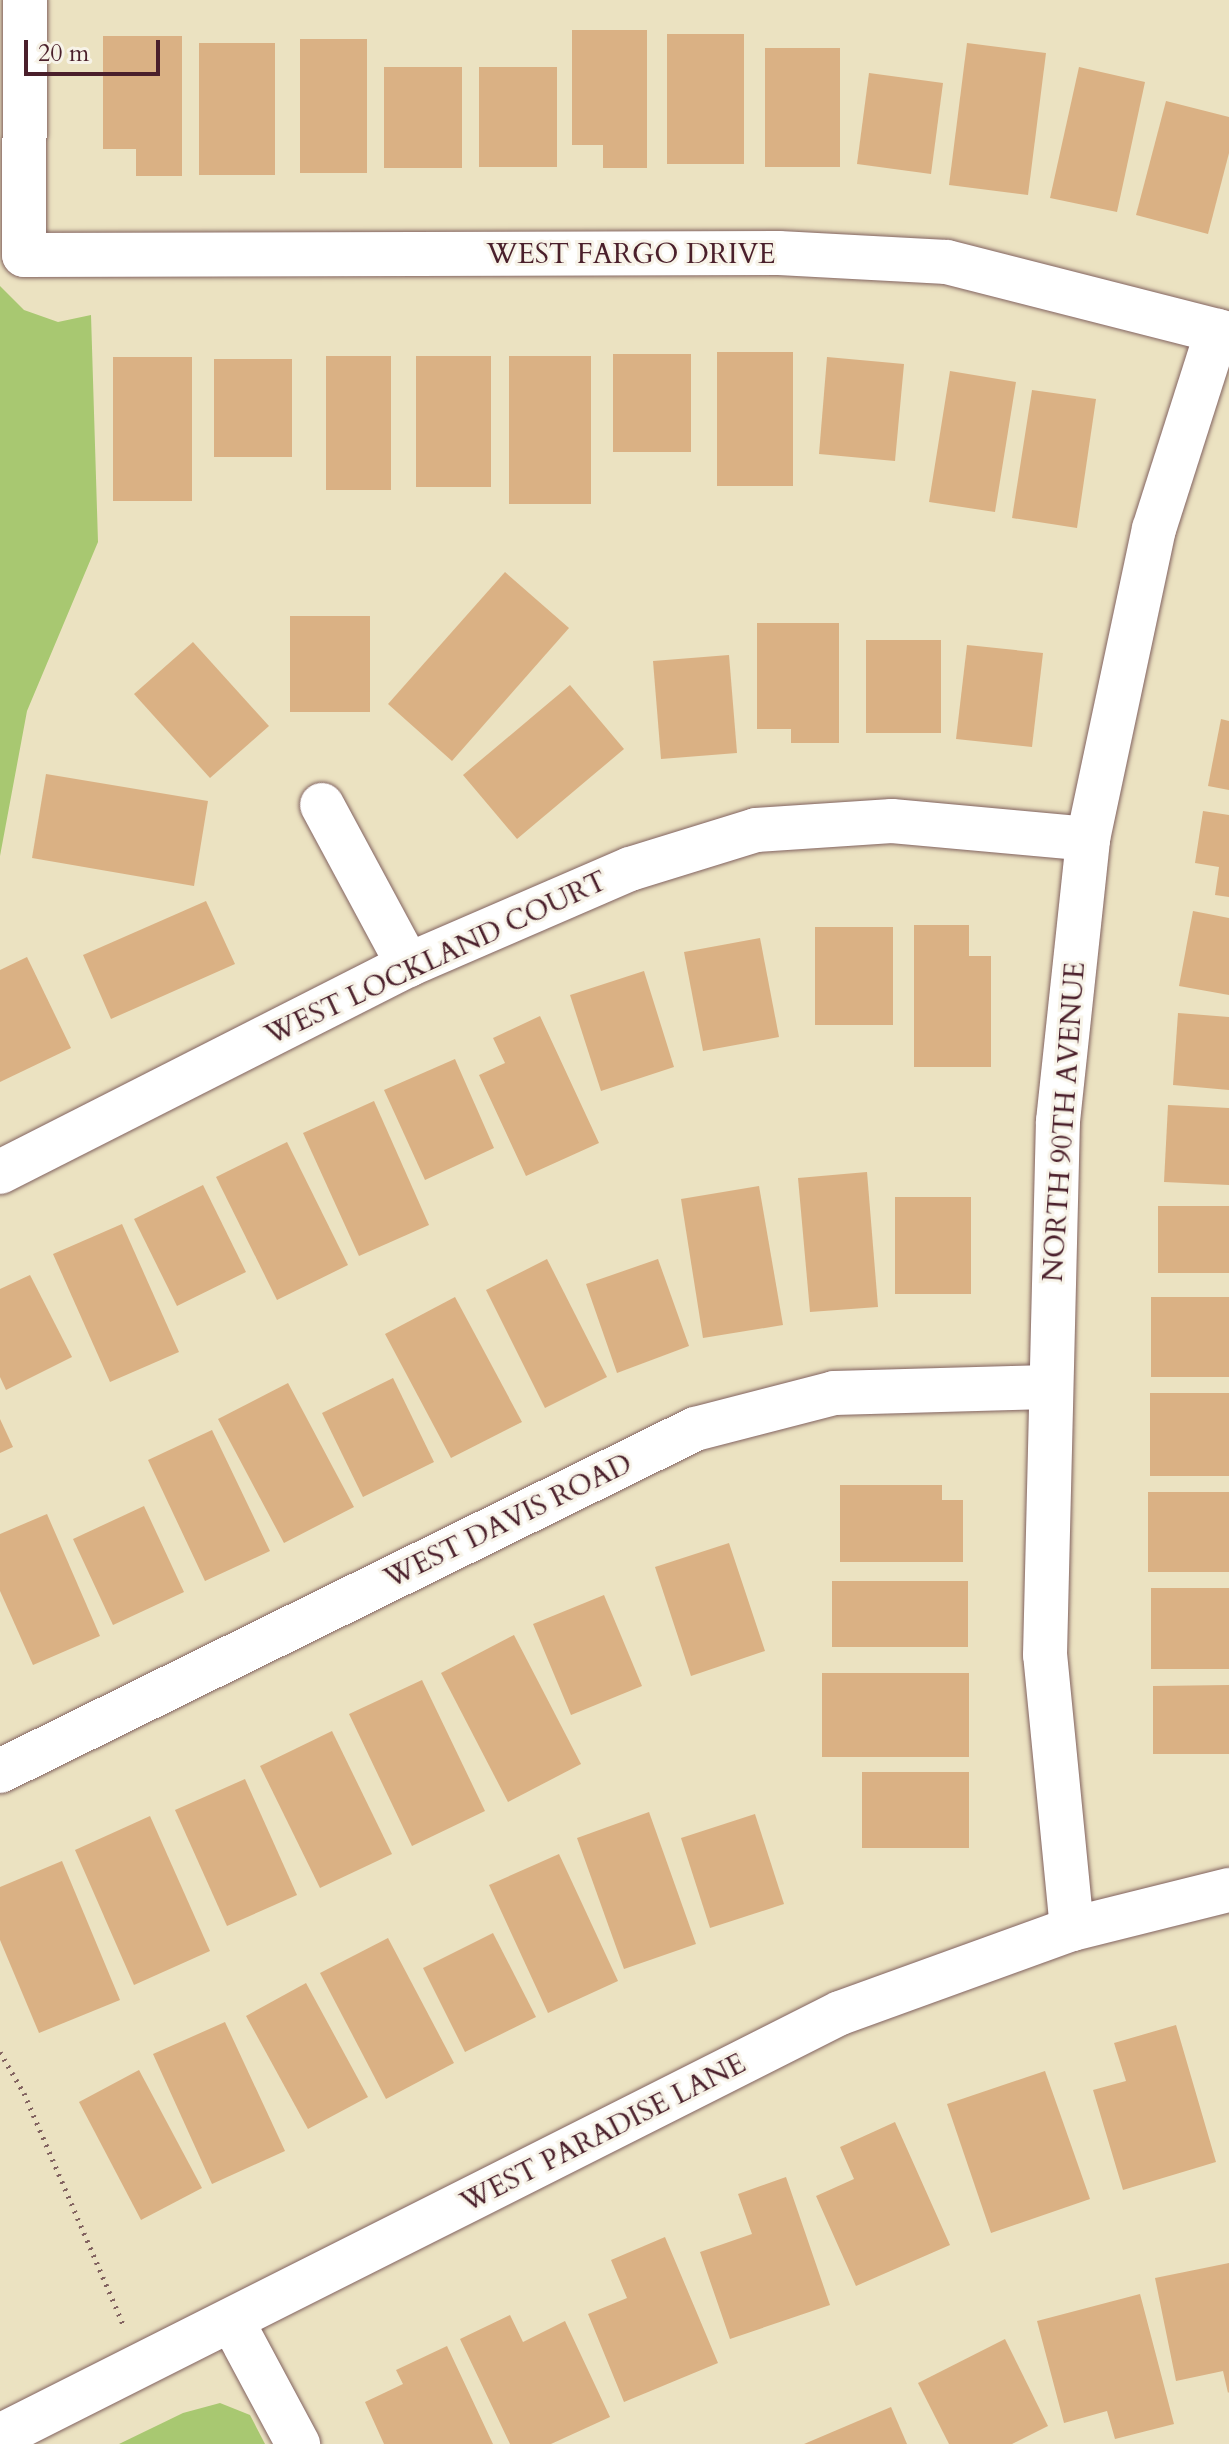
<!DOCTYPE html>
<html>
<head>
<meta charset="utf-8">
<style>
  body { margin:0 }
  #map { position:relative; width:1229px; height:2444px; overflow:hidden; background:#ebe2c1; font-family:Cardo,serif }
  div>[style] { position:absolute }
  .green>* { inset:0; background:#a8c871 }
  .building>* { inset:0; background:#dab184 }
  .path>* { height:5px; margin-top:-2.5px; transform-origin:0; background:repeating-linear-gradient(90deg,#826360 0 2px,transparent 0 8px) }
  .roads { filter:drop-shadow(0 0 2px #826360) drop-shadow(0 0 2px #826360) }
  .minor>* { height:44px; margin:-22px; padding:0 22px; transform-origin:22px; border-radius:22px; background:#fff }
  span { translate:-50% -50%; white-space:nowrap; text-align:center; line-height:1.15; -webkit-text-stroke:6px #f7f3e8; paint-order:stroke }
  .street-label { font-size:28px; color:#4a1f2b }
  .scale { position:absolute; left:24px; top:40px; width:136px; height:36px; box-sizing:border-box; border:4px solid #4a1f2b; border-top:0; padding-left:10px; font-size:24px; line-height:28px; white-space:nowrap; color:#4a1f2b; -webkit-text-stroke:6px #f7f3e8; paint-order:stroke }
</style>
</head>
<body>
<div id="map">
  <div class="green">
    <div style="clip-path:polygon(0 286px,24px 310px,58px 322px,91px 315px,98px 542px,27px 711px,0 856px)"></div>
    <div style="clip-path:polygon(220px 2403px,250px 2415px,265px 2444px,119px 2444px,183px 2413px)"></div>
  </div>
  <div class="building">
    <div style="clip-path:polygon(572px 30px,647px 30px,647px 168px,603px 168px,603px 145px,572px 145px)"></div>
    <div style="clip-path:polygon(667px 34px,744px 34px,744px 164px,667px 164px)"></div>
    <div style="clip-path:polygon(103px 36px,182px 36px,182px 176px,136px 176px,136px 149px,103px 149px)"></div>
    <div style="clip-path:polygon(300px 39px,367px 39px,367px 173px,300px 173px)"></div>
    <div style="clip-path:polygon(199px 43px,275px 43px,275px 175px,199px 175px)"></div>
    <div style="clip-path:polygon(967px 43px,1046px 53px,1028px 195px,949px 185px)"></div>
    <div style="clip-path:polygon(765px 48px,840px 48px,840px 167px,765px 167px)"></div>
    <div style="clip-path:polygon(384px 67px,462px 67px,462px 168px,384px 168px)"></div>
    <div style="clip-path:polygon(479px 67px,557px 67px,557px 167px,479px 167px)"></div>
    <div style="clip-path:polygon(1079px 67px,1145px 82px,1117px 212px,1050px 198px)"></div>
    <div style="clip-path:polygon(869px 73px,943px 83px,931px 174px,857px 164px)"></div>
    <div style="clip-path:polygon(1166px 101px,1229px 117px,1229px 153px,1208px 234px,1136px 215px)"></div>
    <div style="clip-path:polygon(717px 352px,793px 352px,793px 486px,717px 486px)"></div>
    <div style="clip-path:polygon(613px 354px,691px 354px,691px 452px,613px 452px)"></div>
    <div style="clip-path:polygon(326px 356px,391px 356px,391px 490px,326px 490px)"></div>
    <div style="clip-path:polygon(416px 356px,491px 356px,491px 487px,416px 487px)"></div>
    <div style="clip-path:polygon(509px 356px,591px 356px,591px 504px,509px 504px)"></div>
    <div style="clip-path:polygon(113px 357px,192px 357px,192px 501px,113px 501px)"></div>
    <div style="clip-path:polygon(827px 357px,904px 364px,895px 461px,819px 454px)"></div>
    <div style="clip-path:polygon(214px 359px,292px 359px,292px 457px,214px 457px)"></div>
    <div style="clip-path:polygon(950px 371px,1016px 382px,995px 512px,929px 502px)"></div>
    <div style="clip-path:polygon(1032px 390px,1096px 399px,1077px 528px,1012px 518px)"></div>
    <div style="clip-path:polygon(505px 572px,569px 628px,452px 761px,388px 704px)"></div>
    <div style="clip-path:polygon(290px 616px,370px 616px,370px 712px,290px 712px)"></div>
    <div style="clip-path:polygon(757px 623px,839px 623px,839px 743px,791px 743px,791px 729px,757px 729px)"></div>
    <div style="clip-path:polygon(866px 640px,941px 640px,941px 733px,866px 733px)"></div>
    <div style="clip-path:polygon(193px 642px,269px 726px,210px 778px,134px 694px)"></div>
    <div style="clip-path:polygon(967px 645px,1043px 653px,1032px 747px,956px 739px)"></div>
    <div style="clip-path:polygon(729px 655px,737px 753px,661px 759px,653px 661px)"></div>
    <div style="clip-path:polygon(570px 685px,624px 749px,517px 839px,463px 775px)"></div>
    <div style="clip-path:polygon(1221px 719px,1229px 721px,1229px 790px,1208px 786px)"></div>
    <div style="clip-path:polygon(46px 774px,208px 801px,194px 886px,32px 858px)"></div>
    <div style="clip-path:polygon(1203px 811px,1229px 815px,1229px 897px,1215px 895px,1219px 867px,1195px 863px)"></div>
    <div style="clip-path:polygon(206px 901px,235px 964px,111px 1019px,83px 955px)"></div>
    <div style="clip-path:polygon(1193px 911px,1229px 918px,1229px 995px,1179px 986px)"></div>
    <div style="clip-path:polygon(914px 925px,969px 925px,969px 956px,991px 956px,991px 1067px,914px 1067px)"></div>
    <div style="clip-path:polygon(815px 927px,893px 927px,893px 1025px,815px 1025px)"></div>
    <div style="clip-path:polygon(760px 938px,779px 1037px,703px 1051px,684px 952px)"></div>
    <div style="clip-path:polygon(27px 957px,71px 1048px,0 1082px,0 970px)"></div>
    <div style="clip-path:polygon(644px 971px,674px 1067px,601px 1091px,570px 995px)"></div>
    <div style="clip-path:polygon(1178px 1013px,1229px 1017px,1229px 1090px,1173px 1085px)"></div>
    <div style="clip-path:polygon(540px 1016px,599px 1143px,526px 1176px,479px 1075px,505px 1063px,493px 1038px)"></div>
    <div style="clip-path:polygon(455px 1059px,494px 1148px,425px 1180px,384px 1090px)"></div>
    <div style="clip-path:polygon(374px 1101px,429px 1225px,359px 1256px,303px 1133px)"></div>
    <div style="clip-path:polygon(1168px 1105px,1229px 1108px,1229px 1185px,1164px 1182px)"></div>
    <div style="clip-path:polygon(287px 1142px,348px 1265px,277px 1300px,216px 1177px)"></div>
    <div style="clip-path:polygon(867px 1172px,878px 1307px,810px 1312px,798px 1178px)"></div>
    <div style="clip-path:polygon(203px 1185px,246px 1272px,177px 1306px,134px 1219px)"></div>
    <div style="clip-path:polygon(759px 1186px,783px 1325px,703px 1338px,681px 1199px)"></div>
    <div style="clip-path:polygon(895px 1197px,971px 1197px,971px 1294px,895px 1294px)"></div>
    <div style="clip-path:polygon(1158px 1206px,1229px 1206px,1229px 1273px,1158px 1273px)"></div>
    <div style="clip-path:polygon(122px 1224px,179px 1352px,110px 1382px,53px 1254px)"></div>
    <div style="clip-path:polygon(547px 1259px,607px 1377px,545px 1408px,486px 1290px)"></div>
    <div style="clip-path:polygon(658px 1259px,689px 1346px,617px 1373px,586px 1284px)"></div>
    <div style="clip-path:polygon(30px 1275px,72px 1357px,6px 1390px,0 1377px,0 1289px)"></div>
    <div style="clip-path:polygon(455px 1297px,522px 1422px,451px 1458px,385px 1334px)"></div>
    <div style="clip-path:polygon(1151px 1297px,1229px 1297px,1229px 1377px,1151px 1377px)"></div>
    <div style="clip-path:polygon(393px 1378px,434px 1462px,363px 1497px,322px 1413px)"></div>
    <div style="clip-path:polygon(288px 1383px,354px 1507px,284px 1543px,218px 1419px)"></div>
    <div style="clip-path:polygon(1150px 1393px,1229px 1393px,1229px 1476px,1150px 1476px)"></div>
    <div style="clip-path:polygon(0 1419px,13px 1447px,0 1453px)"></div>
    <div style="clip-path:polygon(212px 1430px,270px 1551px,205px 1581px,148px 1460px)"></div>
    <div style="clip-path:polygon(840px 1485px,942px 1485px,942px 1500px,963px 1500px,963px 1562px,840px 1562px)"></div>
    <div style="clip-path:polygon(1148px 1492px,1229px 1492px,1229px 1572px,1148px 1572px)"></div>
    <div style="clip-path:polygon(144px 1506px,184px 1592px,113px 1625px,73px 1539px)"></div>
    <div style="clip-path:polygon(47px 1514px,100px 1636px,33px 1665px,0 1591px,0 1534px)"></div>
    <div style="clip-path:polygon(729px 1543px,765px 1651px,691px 1676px,655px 1567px)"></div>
    <div style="clip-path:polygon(832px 1581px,968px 1581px,968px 1647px,832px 1647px)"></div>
    <div style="clip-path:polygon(1151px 1588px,1229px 1588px,1229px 1669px,1151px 1669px)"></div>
    <div style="clip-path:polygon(604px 1595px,642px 1686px,571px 1715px,533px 1624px)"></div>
    <div style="clip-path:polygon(514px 1635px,581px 1764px,508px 1802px,441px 1673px)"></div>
    <div style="clip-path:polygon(822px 1673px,969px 1673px,969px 1757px,822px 1757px)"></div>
    <div style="clip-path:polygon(422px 1680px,485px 1811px,412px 1846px,349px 1714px)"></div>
    <div style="clip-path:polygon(1229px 1685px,1229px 1754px,1153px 1754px,1153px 1686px)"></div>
    <div style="clip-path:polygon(332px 1731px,392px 1854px,320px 1888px,260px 1766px)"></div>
    <div style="clip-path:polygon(862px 1772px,969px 1772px,969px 1848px,862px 1848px)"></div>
    <div style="clip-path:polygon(245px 1779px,297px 1895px,227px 1926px,175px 1810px)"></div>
    <div style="clip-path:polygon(649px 1812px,696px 1944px,624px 1969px,577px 1838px)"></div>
    <div style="clip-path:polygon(755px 1814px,784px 1904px,710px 1928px,681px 1838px)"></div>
    <div style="clip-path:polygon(150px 1816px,210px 1951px,134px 1985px,75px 1850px)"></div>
    <div style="clip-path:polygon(559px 1854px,618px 1981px,548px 2013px,489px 1885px)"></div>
    <div style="clip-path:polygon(62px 1861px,120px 2000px,39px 2033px,0 1940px,0 1887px)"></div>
    <div style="clip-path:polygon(493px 1933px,536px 2017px,465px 2052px,423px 1968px)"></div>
    <div style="clip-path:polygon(388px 1938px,454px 2063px,386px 2099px,320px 1973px)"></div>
    <div style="clip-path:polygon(306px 1983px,368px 2097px,308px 2129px,246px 2016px)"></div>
    <div style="clip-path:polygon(225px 2022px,285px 2151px,212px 2184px,153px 2054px)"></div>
    <div style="clip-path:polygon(1176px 2025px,1216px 2162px,1123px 2190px,1093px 2090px,1126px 2081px,1114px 2043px)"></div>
    <div style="clip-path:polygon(139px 2070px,202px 2188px,141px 2220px,79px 2102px)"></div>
    <div style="clip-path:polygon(1045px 2071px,1090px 2199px,991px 2233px,947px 2104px)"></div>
    <div style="clip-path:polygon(895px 2122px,950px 2245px,856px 2286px,816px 2196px,854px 2179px,840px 2147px)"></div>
    <div style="clip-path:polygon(786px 2177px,830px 2305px,730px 2339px,700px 2252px,752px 2234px,738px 2194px)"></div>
    <div style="clip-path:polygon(665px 2237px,718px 2363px,624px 2402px,588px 2314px,627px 2298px,611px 2260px)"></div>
    <div style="clip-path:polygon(1229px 2263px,1229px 2392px,1228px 2393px,1223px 2371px,1176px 2381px,1155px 2278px)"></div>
    <div style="clip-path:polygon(1140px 2294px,1174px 2424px,1115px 2439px,1107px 2411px,1064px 2423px,1037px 2321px)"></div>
    <div style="clip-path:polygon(510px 2315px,523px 2342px,565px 2321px,610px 2417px,551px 2444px,510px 2444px,460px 2339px)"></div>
    <div style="clip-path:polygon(1005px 2339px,1048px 2426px,1012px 2444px,949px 2444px,918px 2383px)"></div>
    <div style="clip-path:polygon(447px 2346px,493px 2444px,384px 2444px,365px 2402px,403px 2384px,396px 2370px)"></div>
    <div style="clip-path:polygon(891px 2407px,907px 2444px,804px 2444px)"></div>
  </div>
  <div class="path">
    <div style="left:0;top:2052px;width:48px;rotate:59.7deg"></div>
    <div style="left:24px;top:2093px;width:251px;rotate:66.8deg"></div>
  </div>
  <div class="roads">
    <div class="minor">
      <div style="left:25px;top:0;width:255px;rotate:90.2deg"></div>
      <div style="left:24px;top:255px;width:755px;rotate:-0.15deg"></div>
      <div style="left:779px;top:253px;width:168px;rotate:3.1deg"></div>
      <div style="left:947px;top:262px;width:291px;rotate:14.3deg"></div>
      <div style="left:322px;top:805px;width:182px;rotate:61.7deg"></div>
      <div style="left:0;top:1172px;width:458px;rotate:-26.9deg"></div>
      <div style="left:408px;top:965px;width:242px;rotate:-23.4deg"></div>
      <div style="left:630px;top:869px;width:132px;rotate:-17.2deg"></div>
      <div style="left:756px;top:830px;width:136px;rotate:-3.8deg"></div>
      <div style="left:892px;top:821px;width:197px;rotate:5.2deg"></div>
      <div style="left:0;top:1771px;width:775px;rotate:-26.2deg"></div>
      <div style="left:695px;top:1429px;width:144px;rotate:-14.5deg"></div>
      <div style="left:834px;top:1393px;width:214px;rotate:-1.6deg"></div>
      <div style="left:1072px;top:1929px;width:275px;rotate:-95.6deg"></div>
      <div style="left:1045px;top:1655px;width:534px;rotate:-88.61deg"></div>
      <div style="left:1058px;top:1121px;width:284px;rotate:-83.9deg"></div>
      <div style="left:1088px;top:839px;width:317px;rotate:-78deg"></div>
      <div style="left:1154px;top:529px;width:208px;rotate:-72.3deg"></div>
      <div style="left:232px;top:2321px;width:140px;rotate:61.8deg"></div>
      <div style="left:0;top:2436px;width:940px;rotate:-26.73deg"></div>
      <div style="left:840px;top:2013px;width:247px;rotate:-19.9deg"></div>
      <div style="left:1072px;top:1929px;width:162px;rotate:-14deg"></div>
    </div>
  </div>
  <div class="street-label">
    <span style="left:631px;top:254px">WEST FARGO DRIVE</span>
    <span style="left:436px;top:958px;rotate:-25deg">WEST LOCKLAND COURT</span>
    <span style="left:1064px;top:1122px;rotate:-86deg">NORTH 90TH AVENUE</span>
    <span style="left:508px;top:1521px;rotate:-26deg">WEST DAVIS ROAD</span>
    <span style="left:603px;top:2133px;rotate:-27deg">WEST PARADISE LANE</span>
  </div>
  <div class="scale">20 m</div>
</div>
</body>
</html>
